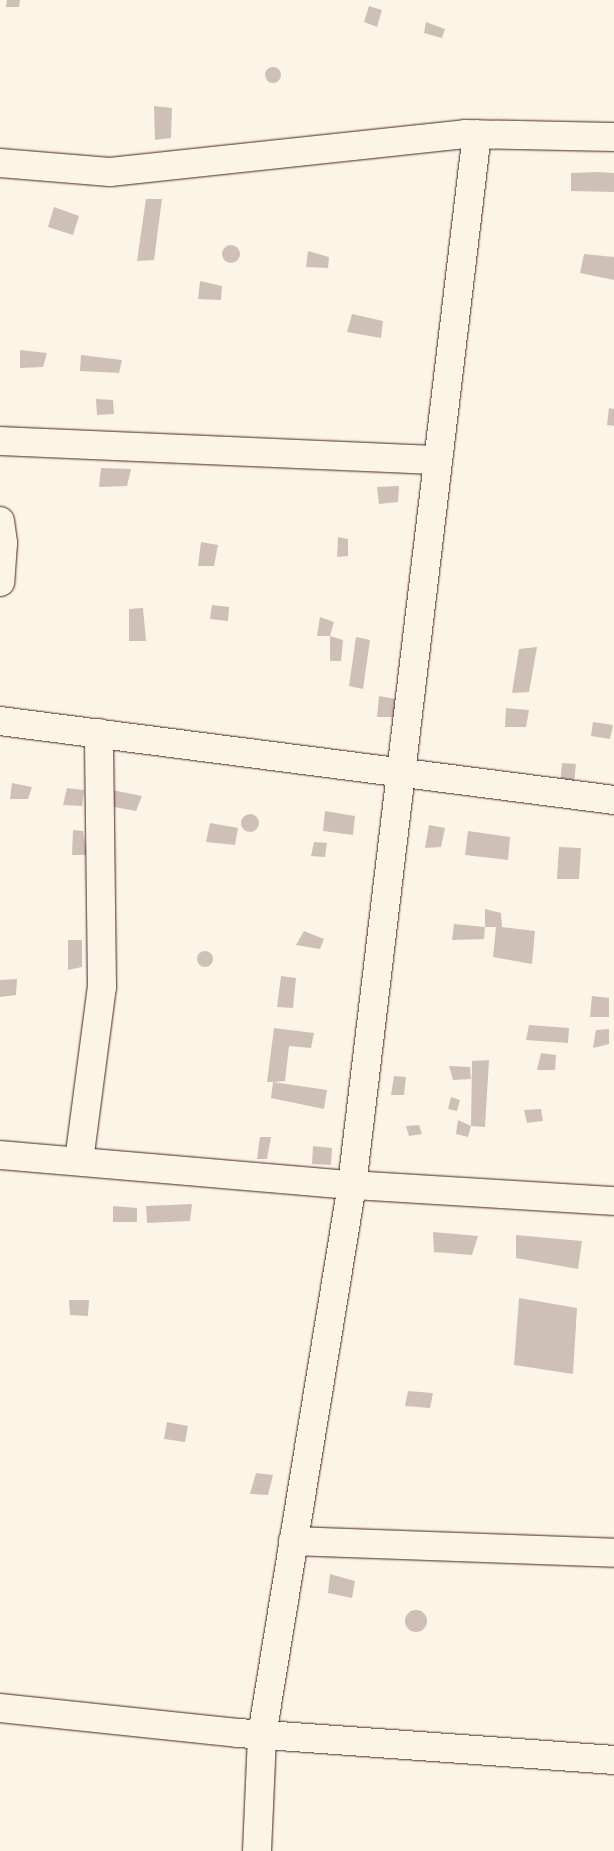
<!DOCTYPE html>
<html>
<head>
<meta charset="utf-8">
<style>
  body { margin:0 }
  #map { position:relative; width:614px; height:1851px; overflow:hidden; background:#fcf5e5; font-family:"Indie Flower",sans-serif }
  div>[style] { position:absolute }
  .building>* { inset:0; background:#cfc0b7 }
  .round { border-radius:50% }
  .roads { filter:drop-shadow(0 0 1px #4a1f2b) drop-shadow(0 0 1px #4a1f2b) }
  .minor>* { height:28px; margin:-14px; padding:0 14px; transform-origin:14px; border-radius:14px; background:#fcf5e5 }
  span { translate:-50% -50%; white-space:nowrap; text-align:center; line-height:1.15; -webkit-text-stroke:4px #fcf5e5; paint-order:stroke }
</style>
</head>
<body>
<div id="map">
  <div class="building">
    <div style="clip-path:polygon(7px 0,20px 0,19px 7px,6px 7px)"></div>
    <div style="clip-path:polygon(369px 6px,382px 10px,377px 27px,364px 22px)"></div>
    <div style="clip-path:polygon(426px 22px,445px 29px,442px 38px,424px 33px)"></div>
    <div class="round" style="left:265px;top:67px;width:16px;height:16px"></div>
    <div style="clip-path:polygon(154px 106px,172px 108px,171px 138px,155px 140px)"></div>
    <div style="clip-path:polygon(597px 172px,614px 173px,614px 192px,571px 191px,571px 173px)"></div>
    <div style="clip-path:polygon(146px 199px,162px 199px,154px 260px,137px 261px)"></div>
    <div style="clip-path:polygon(54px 207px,79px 216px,73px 235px,48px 227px)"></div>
    <div class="round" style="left:222px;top:245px;width:18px;height:18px"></div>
    <div style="clip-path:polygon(308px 251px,329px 257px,328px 268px,306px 267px)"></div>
    <div style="clip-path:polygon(584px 254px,614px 257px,614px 280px,580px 273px)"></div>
    <div style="clip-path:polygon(200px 281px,222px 286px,221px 300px,198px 299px)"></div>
    <div style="clip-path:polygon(352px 314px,383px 321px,381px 338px,347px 332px)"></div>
    <div style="clip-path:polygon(20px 350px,47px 353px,43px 367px,20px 368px)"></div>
    <div style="clip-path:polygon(81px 355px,122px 360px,119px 373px,80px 371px)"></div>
    <div style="clip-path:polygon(96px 399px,113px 400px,114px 414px,97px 415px)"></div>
    <div style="clip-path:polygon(609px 408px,614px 409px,614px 426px,607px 425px)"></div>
    <div style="clip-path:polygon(101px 468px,131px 469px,127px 486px,99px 487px)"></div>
    <div style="clip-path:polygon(399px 486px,398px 502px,379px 504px,377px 487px)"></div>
    <div style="clip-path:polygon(338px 537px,348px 539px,348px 556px,337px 557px)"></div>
    <div style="clip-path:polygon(201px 542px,218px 545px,214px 566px,198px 566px)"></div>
    <div style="clip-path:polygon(212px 605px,229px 607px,228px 621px,210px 619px)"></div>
    <div style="clip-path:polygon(143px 608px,146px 641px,129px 641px,129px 609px)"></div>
    <div style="clip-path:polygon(320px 617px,334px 622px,330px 636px,317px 636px)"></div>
    <div style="clip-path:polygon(330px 636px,343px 640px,341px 661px,330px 661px)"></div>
    <div style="clip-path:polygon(356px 637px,370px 640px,363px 689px,349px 686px)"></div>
    <div style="clip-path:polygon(537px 647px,529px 692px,512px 693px,519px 649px)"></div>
    <div style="clip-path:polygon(379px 696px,396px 699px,393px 717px,377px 717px)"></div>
    <div style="clip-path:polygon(506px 708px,529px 710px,526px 727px,505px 727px)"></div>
    <div style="clip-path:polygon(593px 722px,613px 725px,610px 739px,591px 736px)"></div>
    <div style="clip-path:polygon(562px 763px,576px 764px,573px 792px,559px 795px)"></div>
    <div style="clip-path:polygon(12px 783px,32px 787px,28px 799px,10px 799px)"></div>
    <div style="clip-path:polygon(67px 788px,84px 790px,82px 806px,63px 805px)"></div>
    <div style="clip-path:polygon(112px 790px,142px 796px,136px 811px,109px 806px)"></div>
    <div style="clip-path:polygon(325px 811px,355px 816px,353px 835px,323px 831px)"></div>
    <div class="round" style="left:241px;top:814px;width:18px;height:18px"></div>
    <div style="clip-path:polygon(210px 823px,238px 828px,235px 845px,206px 842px)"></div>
    <div style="clip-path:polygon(429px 825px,445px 828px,441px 847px,425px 848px)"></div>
    <div style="clip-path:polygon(73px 830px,83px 831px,87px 855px,72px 855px)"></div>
    <div style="clip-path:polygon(468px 831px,510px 837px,508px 860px,465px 855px)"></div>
    <div style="clip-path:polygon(314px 842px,327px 843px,325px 857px,311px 856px)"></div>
    <div style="clip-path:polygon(559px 847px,581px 848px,579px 879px,557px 879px)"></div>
    <div style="clip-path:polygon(485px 909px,501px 913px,502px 927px,535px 931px,532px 964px,493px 957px,496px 927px,485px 927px,484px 939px,452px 940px,454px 924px,485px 927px)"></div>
    <div style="clip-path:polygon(304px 931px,324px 939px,320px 949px,296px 945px)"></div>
    <div style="clip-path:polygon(68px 940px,82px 940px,82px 967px,68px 970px)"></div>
    <div class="round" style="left:197px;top:951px;width:16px;height:16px"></div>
    <div style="clip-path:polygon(281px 976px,296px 978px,293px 1008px,277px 1007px)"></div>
    <div style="clip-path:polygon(17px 979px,16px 995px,0 997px,0 980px)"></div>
    <div style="clip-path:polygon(592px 996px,609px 998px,609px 1017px,590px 1017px)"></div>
    <div style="clip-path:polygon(529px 1025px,569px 1028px,568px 1043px,526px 1040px)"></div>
    <div style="clip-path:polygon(274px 1028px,314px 1033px,311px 1048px,289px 1046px,285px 1081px,273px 1082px,327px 1090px,324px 1109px,271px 1098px,273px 1082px,267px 1082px)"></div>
    <div style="clip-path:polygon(609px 1029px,609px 1044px,593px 1048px,596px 1030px)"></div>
    <div style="clip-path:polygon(541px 1053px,556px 1055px,555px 1070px,537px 1070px)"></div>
    <div style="clip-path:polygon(489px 1060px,485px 1127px,471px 1126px,472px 1061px)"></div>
    <div style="clip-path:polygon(449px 1066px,470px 1067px,471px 1079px,453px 1080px)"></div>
    <div style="clip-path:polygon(394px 1076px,406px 1077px,404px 1095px,391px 1095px)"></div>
    <div style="clip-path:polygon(451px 1097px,460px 1100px,457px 1111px,448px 1109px)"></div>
    <div style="clip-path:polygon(541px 1109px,543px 1121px,527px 1123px,524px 1110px)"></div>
    <div style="clip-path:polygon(458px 1120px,471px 1126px,468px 1137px,456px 1134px)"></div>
    <div style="clip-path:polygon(419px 1125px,422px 1134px,409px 1136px,406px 1126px)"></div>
    <div style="clip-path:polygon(260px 1137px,271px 1137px,267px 1159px,257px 1159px)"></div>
    <div style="clip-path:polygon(313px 1146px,332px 1148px,331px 1165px,312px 1164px)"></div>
    <div style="clip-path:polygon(192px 1204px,190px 1221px,147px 1223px,146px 1206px)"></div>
    <div style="clip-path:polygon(113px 1206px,137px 1208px,137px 1222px,113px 1222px)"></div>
    <div style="clip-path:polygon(433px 1232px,478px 1236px,472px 1255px,434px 1252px)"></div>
    <div style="clip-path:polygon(516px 1235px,582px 1241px,578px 1269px,516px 1258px)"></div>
    <div style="clip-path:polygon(519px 1298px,577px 1308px,573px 1374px,514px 1365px)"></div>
    <div style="clip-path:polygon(69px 1300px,89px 1300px,88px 1316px,70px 1315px)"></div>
    <div style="clip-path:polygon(408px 1391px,433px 1393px,430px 1408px,405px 1406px)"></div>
    <div style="clip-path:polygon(167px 1422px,188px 1426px,185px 1442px,164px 1439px)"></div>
    <div style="clip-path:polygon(256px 1473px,273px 1475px,268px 1495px,250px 1494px)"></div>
    <div style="clip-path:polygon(330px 1574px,355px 1581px,352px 1598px,328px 1593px)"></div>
    <div class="round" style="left:405px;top:1610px;width:22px;height:22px"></div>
  </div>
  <div class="roads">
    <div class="minor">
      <div style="left:0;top:163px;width:110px;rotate:4.7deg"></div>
      <div style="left:110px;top:172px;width:357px;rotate:-6.1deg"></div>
      <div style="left:465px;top:134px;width:149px;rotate:1.2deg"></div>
      <div style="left:0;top:441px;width:438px;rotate:2.5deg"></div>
      <div style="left:0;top:521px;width:22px;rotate:82deg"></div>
      <div style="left:3px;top:543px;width:39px;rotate:94deg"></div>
      <div style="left:0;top:721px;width:619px;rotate:7.33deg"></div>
      <div style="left:0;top:1155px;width:353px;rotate:4.9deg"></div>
      <div style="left:352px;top:1185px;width:262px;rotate:3.5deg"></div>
      <div style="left:79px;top:1161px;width:176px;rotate:-82.5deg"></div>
      <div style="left:102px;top:987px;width:254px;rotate:-90.7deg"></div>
      <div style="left:293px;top:1541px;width:321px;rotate:2.1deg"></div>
      <div style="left:0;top:1708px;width:239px;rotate:6deg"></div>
      <div style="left:238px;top:1733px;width:377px;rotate:4.1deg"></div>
      <div style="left:257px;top:1851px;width:116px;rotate:-87.5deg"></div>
      <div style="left:262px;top:1735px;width:557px;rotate:-80.71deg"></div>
      <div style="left:352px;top:1185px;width:1058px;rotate:-83.22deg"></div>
    </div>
  </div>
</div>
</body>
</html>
